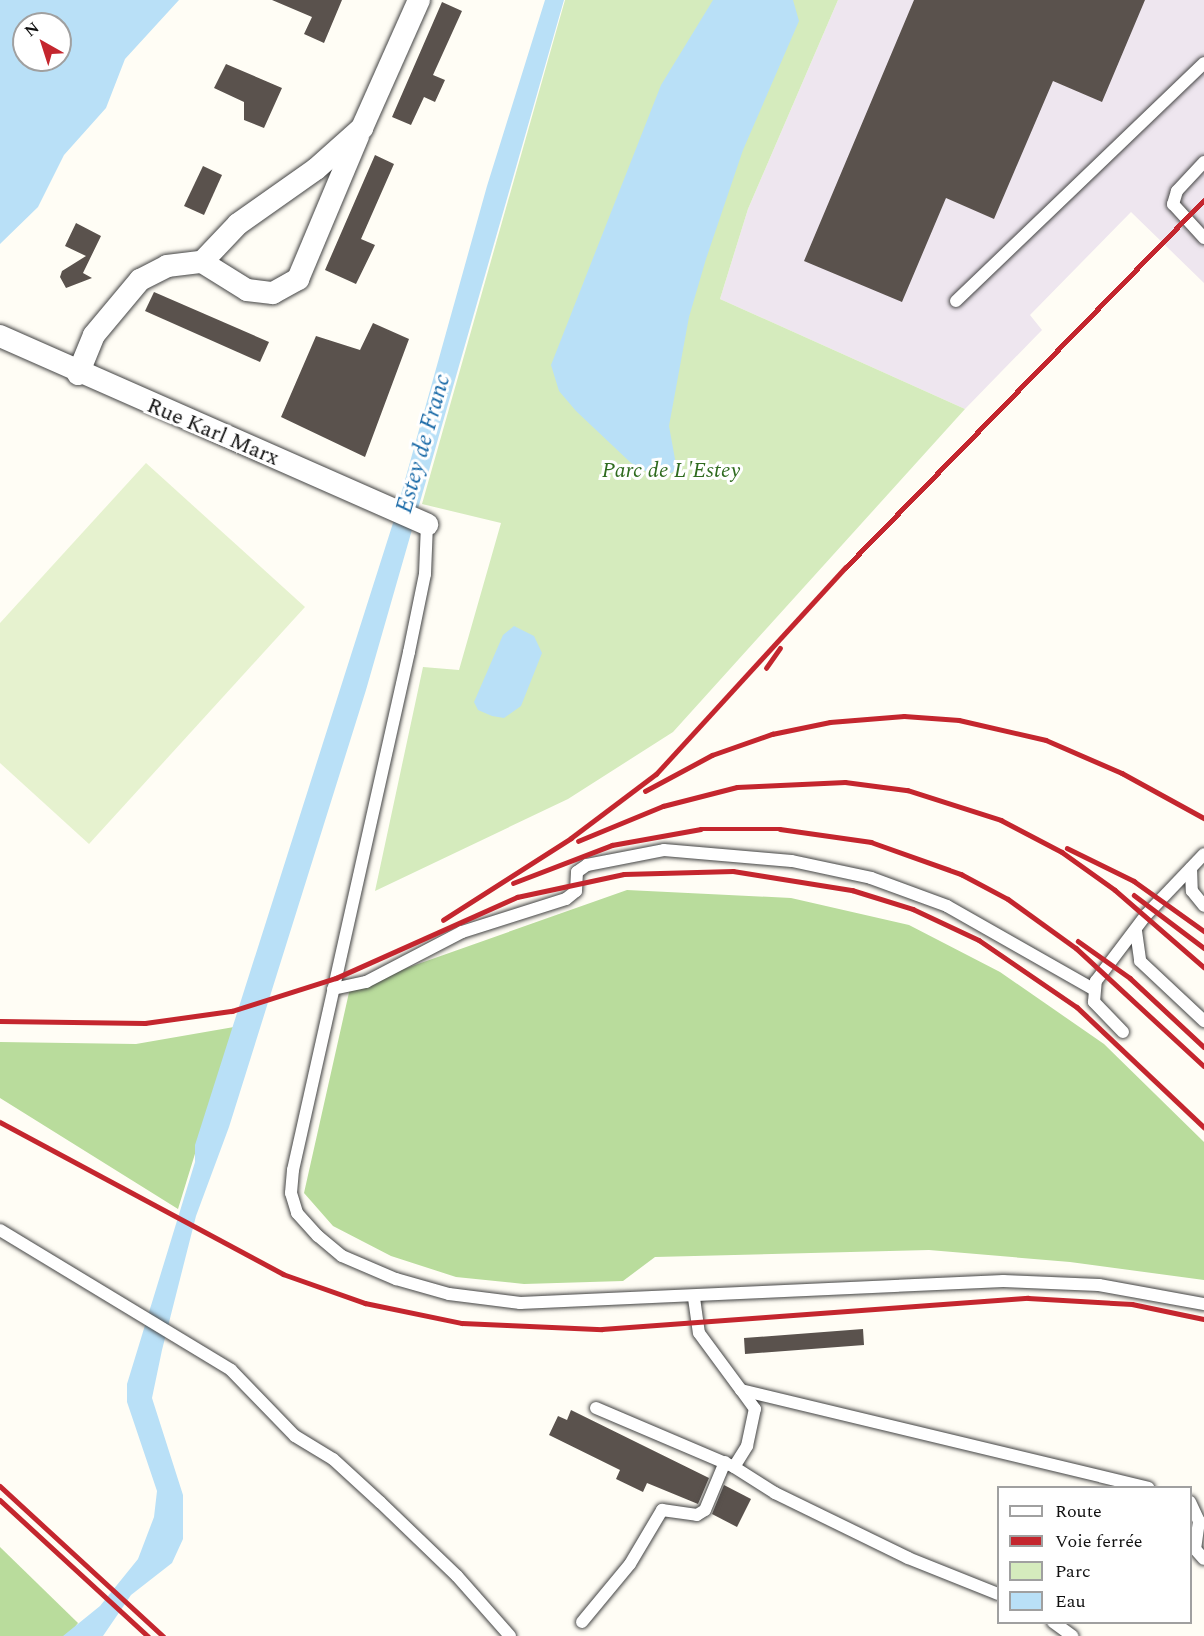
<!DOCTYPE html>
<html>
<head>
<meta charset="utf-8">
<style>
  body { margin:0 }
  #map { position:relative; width:1204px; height:1636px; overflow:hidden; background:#fffdf5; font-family:Spectral,serif }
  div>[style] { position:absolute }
  .industrial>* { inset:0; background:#eee6ef }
  .green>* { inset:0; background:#d5ebbd }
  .forest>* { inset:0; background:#b9dc9c }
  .pitch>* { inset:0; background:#e6f2cf }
  .water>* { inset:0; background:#b9e0f7 }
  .building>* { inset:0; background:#5a524d }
  .roads { filter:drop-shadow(0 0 2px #444) drop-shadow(0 0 2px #444) }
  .service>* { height:12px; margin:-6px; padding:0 6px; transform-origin:6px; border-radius:6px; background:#fff }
  .minor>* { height:22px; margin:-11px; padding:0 11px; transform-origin:11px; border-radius:11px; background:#fff }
  .rail>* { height:4.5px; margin:-2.25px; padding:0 2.25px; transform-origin:2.25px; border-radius:2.25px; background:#c4262e }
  span { translate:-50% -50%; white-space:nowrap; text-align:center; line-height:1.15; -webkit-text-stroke:6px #fff; paint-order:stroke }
  .street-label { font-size:22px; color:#111 }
  .park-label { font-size:22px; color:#2f6b1f; font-style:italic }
  .water-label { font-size:24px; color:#1768a6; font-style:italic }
  .legend { position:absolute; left:997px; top:1486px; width:195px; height:138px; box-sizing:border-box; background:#fff; border:2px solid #a0a0a0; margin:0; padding:8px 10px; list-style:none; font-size:18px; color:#111 }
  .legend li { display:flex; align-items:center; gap:12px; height:30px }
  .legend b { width:30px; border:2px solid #a0a0a0 }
  .north { position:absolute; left:12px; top:12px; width:60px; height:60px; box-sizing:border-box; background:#fff; border:2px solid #a0a0a0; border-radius:50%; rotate:321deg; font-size:16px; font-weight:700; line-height:24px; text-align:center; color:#111 }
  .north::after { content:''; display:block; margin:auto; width:21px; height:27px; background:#c4262e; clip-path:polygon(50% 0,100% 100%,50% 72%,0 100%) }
</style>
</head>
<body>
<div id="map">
  <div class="industrial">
    <div style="clip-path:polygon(838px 0,1204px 0,1204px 283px,1131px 212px,1030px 315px,1042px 330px,965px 409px,720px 299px,748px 209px)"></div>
  </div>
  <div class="green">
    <div style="clip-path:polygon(565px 0,838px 0,748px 209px,720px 299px,965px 409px,673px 732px,568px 799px,375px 891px,423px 667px,459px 670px,501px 523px,422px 504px)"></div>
  </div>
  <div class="forest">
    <div style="clip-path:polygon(627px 890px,791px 898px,909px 925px,1000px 972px,1104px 1044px,1204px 1142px,1204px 1280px,1070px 1262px,929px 1250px,655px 1257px,623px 1281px,524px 1284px,456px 1277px,391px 1256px,333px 1226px,304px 1193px,350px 988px)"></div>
    <div style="clip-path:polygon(234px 1027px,178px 1209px,0 1098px,0 1042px,136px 1044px)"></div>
    <div style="clip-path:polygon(0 1547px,78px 1623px,68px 1636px,0 1636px)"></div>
  </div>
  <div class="pitch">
    <div style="clip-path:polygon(146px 463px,305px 607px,89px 844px,0 763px,0 623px)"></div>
  </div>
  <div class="water">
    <div style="clip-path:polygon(evenodd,0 0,179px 0,125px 59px,106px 108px,64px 155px,38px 207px,0 244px,0 0,24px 24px,60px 24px,60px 60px,24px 60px,24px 24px)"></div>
    <div style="clip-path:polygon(545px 0,564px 0,366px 690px,229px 1127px,196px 1216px,162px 1350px,152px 1398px,183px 1495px,183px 1539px,172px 1563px,131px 1595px,103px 1636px,63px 1636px,100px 1606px,138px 1559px,154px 1517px,157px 1491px,127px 1402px,127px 1384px,195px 1162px,195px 1145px,393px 523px,487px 186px)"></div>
    <div style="clip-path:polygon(713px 0,793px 0,799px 21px,743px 150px,706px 259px,689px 317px,669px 426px,677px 470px,660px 479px,631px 463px,576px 411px,559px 391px,551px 365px,661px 85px)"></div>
    <div style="clip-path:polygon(514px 626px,534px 636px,542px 653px,521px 706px,504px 718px,492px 716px,478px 710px,474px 702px,503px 635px)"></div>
  </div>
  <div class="building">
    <div style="clip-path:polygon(272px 0,342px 0,324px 43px,304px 34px,312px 17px)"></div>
    <div style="clip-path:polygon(914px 0,1145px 0,1102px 102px,1053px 81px,994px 219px,946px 198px,902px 302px,804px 261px)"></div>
    <div style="clip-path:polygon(442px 2px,462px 11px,433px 75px,445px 80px,435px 102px,424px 97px,411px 125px,392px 117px)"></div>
    <div style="clip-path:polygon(226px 64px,282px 88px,264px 128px,244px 120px,244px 102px,214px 88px)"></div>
    <div style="clip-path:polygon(375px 155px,394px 164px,361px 239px,375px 245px,356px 284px,325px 270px)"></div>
    <div style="clip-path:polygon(203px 166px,222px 175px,204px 215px,184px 206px)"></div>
    <div style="clip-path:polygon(76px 223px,101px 236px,83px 273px,92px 278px,66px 288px,60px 277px,62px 271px,86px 256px,65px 246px)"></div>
    <div style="clip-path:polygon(154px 292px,269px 342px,260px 362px,145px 311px)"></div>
    <div style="clip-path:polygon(373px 323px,409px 339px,365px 457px,281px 417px,316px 336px,360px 350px)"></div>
    <div style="clip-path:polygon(863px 1329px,864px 1345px,745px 1354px,744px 1338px)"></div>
    <div style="clip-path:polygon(571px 1410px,709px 1478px,698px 1504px,647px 1483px,643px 1492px,616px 1479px,620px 1470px,549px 1435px,558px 1416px,567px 1420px)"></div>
    <div style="clip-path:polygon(724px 1485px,751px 1499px,737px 1527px,712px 1514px)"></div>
  </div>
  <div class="roads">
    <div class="service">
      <div style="left:1204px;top:162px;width:40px;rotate:133deg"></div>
      <div style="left:1177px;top:191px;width:14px;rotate:107deg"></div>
      <div style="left:1173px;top:204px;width:46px;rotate:47.6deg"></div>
      <div style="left:956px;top:301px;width:344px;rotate:-43.8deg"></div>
      <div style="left:427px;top:524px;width:50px;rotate:92.3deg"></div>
      <div style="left:425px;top:574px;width:80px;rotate:101.6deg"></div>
      <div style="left:409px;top:652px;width:531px;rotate:102.62deg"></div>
      <div style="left:293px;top:1170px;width:23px;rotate:95deg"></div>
      <div style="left:291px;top:1193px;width:21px;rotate:73deg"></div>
      <div style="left:297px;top:1213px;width:31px;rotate:48deg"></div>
      <div style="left:318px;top:1236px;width:31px;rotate:40deg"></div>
      <div style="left:342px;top:1256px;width:59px;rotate:23.1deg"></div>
      <div style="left:396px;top:1279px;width:55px;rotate:15.8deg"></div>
      <div style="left:449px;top:1294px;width:72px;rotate:7.2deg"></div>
      <div style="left:520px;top:1303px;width:484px;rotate:-2.6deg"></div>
      <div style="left:1003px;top:1281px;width:96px;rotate:2.4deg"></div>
      <div style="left:1099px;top:1285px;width:107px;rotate:10.3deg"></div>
      <div style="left:1191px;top:868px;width:23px;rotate:88deg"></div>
      <div style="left:1192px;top:891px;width:19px;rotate:51deg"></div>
      <div style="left:1136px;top:931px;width:30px;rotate:82deg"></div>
      <div style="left:1140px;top:961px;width:88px;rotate:43.2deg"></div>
      <div style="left:333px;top:989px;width:34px;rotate:-12deg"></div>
      <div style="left:366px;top:982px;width:108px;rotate:-27.5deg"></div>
      <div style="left:462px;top:932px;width:109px;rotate:-17.6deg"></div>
      <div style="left:566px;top:899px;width:13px;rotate:-39deg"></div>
      <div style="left:576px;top:891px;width:19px;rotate:-87deg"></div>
      <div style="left:577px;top:872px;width:12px;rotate:-35deg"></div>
      <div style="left:587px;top:865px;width:78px;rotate:-11deg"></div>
      <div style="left:664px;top:850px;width:128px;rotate:4.9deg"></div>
      <div style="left:792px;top:861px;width:81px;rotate:12.1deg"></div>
      <div style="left:871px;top:878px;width:81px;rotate:20.2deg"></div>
      <div style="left:947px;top:906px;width:168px;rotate:29.6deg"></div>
      <div style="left:1123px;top:1032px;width:42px;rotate:-134deg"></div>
      <div style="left:1094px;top:1002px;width:21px;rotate:-85deg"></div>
      <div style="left:1096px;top:981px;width:83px;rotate:-52.9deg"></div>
      <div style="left:1146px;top:915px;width:84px;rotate:-46.4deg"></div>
      <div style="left:0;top:1230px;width:270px;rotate:31.2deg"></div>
      <div style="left:231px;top:1370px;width:92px;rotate:45.9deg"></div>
      <div style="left:295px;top:1436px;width:44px;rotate:31.2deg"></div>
      <div style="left:333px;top:1459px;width:64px;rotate:42.5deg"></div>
      <div style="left:380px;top:1502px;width:107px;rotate:43.9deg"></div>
      <div style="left:457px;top:1576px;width:80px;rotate:48.5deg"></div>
      <div style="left:694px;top:1298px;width:35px;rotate:82deg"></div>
      <div style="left:699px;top:1333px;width:71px;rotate:53.6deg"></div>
      <div style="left:741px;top:1390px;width:419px;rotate:13.5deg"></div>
      <div style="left:596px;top:1408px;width:150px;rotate:23.1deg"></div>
      <div style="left:734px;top:1467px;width:25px;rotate:-58deg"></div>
      <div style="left:747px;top:1446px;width:38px;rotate:-78deg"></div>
      <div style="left:755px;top:1409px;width:22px;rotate:-126deg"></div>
      <div style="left:734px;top:1467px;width:49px;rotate:32.4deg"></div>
      <div style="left:775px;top:1493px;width:148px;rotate:26deg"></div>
      <div style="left:908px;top:1558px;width:97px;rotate:21.8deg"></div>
      <div style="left:1190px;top:1502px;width:21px;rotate:65deg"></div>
      <div style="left:1199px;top:1521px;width:28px;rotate:98deg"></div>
      <div style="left:1195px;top:1549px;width:13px;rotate:48deg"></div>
      <div style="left:582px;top:1622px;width:75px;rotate:-50.4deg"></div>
      <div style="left:630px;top:1564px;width:63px;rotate:-59.3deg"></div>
      <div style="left:662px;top:1510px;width:35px;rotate:8deg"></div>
      <div style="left:697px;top:1515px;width:9px;rotate:-32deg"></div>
      <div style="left:705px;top:1510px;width:52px;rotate:-67.4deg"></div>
      <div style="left:1053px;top:1622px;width:24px;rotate:36deg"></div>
    </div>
    <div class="minor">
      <div style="left:202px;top:262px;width:53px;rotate:31.9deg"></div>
      <div style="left:247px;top:290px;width:26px;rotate:7deg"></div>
      <div style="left:273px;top:293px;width:29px;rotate:-29deg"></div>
      <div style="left:298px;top:279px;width:155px;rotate:-67.2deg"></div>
      <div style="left:0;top:336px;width:467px;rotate:23.8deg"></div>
      <div style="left:78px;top:374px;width:42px;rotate:-67.7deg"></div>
      <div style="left:94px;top:335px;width:72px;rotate:-50.1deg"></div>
      <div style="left:140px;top:280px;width:30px;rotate:-27deg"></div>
      <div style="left:167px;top:266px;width:35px;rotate:-7deg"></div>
      <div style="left:202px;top:262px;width:52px;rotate:-46.5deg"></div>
      <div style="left:238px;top:224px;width:95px;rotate:-35.2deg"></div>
      <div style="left:316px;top:169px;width:62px;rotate:-41.7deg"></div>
      <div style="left:362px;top:128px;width:140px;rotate:-66deg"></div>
    </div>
  </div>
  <div class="rail">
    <div style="left:766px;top:668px;width:24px;rotate:-55deg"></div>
    <div style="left:645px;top:791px;width:76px;rotate:-28.2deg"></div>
    <div style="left:712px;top:755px;width:64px;rotate:-19.3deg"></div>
    <div style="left:772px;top:734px;width:59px;rotate:-11.7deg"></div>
    <div style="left:830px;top:722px;width:74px;rotate:-4.6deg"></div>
    <div style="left:904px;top:716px;width:55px;rotate:4.2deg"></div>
    <div style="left:959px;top:720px;width:89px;rotate:12.9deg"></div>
    <div style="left:1046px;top:740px;width:83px;rotate:23.5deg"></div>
    <div style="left:1122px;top:773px;width:94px;rotate:28.8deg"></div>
    <div style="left:578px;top:841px;width:92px;rotate:-22.4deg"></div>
    <div style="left:663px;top:806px;width:76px;rotate:-14.4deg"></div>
    <div style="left:737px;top:787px;width:108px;rotate:-2.7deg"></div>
    <div style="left:845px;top:782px;width:63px;rotate:7.4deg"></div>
    <div style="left:907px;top:790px;width:99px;rotate:17.7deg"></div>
    <div style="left:1001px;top:820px;width:69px;rotate:27.7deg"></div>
    <div style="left:1062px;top:852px;width:65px;rotate:35.6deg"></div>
    <div style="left:1115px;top:890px;width:118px;rotate:40.9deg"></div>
    <div style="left:1067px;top:848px;width:75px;rotate:26.2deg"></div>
    <div style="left:1134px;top:881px;width:86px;rotate:35.5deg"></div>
    <div style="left:513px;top:883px;width:106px;rotate:-21deg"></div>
    <div style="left:612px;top:845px;width:90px;rotate:-10.2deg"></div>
    <div style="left:701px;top:829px;width:79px"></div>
    <div style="left:780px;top:829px;width:92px;rotate:8.1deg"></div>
    <div style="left:871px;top:842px;width:96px;rotate:19.6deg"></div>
    <div style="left:961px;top:874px;width:53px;rotate:28deg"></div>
    <div style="left:1008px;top:899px;width:84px;rotate:35.8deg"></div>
    <div style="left:1076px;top:948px;width:174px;rotate:42.7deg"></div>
    <div style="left:1134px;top:895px;width:88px;rotate:37.1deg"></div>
    <div style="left:443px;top:920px;width:152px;rotate:-32.6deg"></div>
    <div style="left:571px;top:838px;width:106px;rotate:-37deg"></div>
    <div style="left:656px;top:774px;width:280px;rotate:-47.5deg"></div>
    <div style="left:845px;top:568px;width:514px;rotate:-45.71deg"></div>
    <div style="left:1078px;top:941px;width:64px;rotate:35.4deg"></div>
    <div style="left:1130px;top:978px;width:101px;rotate:43deg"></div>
    <div style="left:0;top:1021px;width:145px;rotate:0.8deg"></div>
    <div style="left:145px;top:1023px;width:88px;rotate:-7.9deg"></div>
    <div style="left:232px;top:1011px;width:109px;rotate:-17.6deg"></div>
    <div style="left:336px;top:978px;width:198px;rotate:-24.1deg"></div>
    <div style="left:517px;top:897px;width:109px;rotate:-12.1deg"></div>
    <div style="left:624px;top:874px;width:109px;rotate:-1.6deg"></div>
    <div style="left:733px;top:871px;width:121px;rotate:9.1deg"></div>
    <div style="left:852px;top:890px;width:64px;rotate:17.3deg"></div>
    <div style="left:913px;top:909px;width:73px;rotate:25.2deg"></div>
    <div style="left:979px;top:940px;width:119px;rotate:34.4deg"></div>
    <div style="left:1077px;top:1007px;width:175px;rotate:43.4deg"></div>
    <div style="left:0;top:1122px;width:321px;rotate:28.2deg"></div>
    <div style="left:283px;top:1274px;width:87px;rotate:19.5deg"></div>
    <div style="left:365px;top:1303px;width:99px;rotate:11.7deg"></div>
    <div style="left:462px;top:1323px;width:140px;rotate:2.5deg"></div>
    <div style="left:602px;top:1329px;width:427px;rotate:-4.2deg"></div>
    <div style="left:1028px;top:1298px;width:104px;rotate:3.3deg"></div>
    <div style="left:1132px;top:1304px;width:74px;rotate:11.8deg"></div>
    <div style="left:0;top:1486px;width:222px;rotate:42.6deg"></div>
    <div style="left:0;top:1500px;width:201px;rotate:42.6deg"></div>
  </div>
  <div class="street-label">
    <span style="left:213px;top:432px;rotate:23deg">Rue Karl Marx</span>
  </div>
  <div class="park-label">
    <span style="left:671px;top:471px">Parc de L'Estey</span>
  </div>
  <div class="water-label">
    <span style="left:424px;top:444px;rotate:-74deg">Estey de Franc</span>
  </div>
  <ul class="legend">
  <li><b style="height:8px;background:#fff"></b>Route</li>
  <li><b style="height:8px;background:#c4262e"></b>Voie ferrée</li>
  <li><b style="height:16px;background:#d5ebbd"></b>Parc</li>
  <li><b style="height:16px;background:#b9e0f7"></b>Eau</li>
  </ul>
  <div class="north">N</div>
</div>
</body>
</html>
